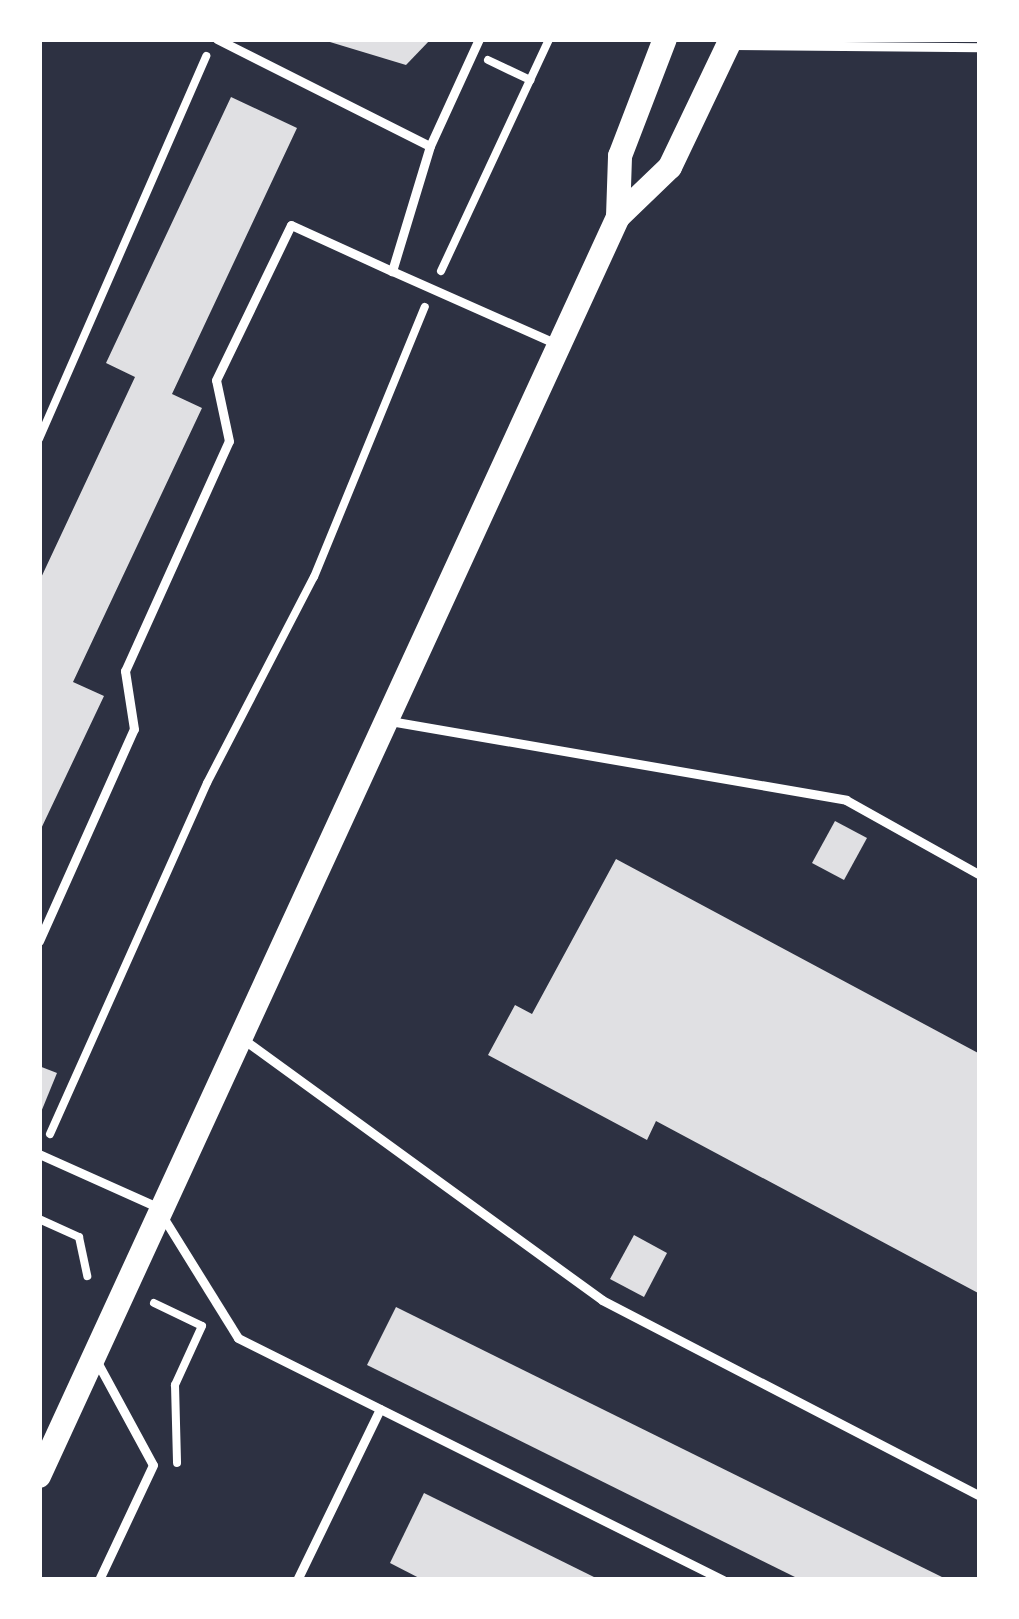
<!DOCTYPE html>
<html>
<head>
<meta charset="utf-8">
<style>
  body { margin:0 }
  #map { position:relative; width:1019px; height:1619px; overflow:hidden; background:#2d3142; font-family:Montserrat,sans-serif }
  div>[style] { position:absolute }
  .building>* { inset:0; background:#e0e0e3 }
  .path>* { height:8px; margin:-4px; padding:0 4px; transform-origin:4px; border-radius:4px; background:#fff }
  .service>* { height:9px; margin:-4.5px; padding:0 4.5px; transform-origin:4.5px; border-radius:4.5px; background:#fff }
  .secondary>* { height:24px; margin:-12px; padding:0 12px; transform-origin:12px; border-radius:12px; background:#fff }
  span { translate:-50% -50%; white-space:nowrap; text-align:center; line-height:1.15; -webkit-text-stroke:9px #fff; paint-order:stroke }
  .frame { position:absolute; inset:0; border:42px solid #fff; pointer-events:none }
</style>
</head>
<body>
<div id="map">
  <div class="building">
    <div style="clip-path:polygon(320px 39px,431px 39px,406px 65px)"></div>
    <div style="clip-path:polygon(231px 97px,297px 128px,172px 394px,202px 408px,73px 682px,104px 696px,39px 833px,39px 582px,135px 377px,106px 363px)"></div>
    <div style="clip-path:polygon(835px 821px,867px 838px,844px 880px,812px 863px)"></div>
    <div style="clip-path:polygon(616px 859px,980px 1054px,980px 1294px,656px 1121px,647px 1140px,488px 1055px,515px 1005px,532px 1014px)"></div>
    <div style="clip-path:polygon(39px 1066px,57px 1073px,39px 1117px)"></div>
    <div style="clip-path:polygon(634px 1235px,667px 1253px,644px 1297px,610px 1279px)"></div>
    <div style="clip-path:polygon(396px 1307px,948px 1580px,801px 1580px,367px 1365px)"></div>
    <div style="clip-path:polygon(424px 1493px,600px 1580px,423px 1580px,390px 1563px)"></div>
  </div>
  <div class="path">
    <div style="left:488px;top:60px;width:47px;rotate:25.5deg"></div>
    <div style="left:441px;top:271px;width:256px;rotate:-65deg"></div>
    <div style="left:39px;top:439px;width:418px;rotate:-66.4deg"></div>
    <div style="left:50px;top:1134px;width:385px;rotate:-65.9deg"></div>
    <div style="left:207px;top:783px;width:232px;rotate:-62.6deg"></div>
    <div style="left:314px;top:577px;width:292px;rotate:-67.7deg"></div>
    <div style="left:39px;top:1219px;width:44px;rotate:24.2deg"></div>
    <div style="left:79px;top:1237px;width:40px;rotate:78deg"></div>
    <div style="left:154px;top:1303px;width:53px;rotate:25.6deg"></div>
    <div style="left:202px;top:1326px;width:65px;rotate:114.6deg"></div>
    <div style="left:175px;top:1385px;width:78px;rotate:88.5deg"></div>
  </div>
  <div class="service">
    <div style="left:217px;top:39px;width:238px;rotate:26.7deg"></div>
    <div style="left:430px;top:146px;width:131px;rotate:106.9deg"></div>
    <div style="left:392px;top:271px;width:183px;rotate:23.9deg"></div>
    <div style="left:733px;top:45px;width:247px;rotate:0.5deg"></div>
    <div style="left:430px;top:146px;width:118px;rotate:-65.4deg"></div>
    <div style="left:390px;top:721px;width:463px;rotate:9.8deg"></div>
    <div style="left:846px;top:800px;width:154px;rotate:29.2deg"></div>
    <div style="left:39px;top:941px;width:232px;rotate:-65.9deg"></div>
    <div style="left:134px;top:729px;width:59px;rotate:-98.8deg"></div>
    <div style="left:125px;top:671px;width:252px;rotate:-65.7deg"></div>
    <div style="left:229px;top:441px;width:62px;rotate:-102deg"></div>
    <div style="left:216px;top:380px;width:172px;rotate:-64.2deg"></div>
    <div style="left:291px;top:225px;width:111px;rotate:24.5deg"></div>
    <div style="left:243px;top:1039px;width:444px;rotate:36deg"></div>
    <div style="left:602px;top:1300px;width:426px;rotate:27.4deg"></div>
    <div style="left:39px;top:1154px;width:133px;rotate:24.1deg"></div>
    <div style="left:163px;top:1217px;width:142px;rotate:58.2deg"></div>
    <div style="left:238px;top:1338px;width:542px;rotate:26.52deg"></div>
    <div style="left:96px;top:1360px;width:119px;rotate:61.5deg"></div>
    <div style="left:153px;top:1465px;width:127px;rotate:115.2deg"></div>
    <div style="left:297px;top:1580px;width:190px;rotate:-64.1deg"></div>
  </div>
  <div class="secondary">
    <div style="left:618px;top:217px;width:61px;rotate:-88.1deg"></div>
    <div style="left:620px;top:156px;width:125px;rotate:-69deg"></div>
    <div style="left:39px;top:1476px;width:1386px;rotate:-65.3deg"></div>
    <div style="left:618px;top:217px;width:72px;rotate:-43.9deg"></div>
    <div style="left:670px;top:167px;width:142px;rotate:-64.5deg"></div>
  </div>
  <div class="frame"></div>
</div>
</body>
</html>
